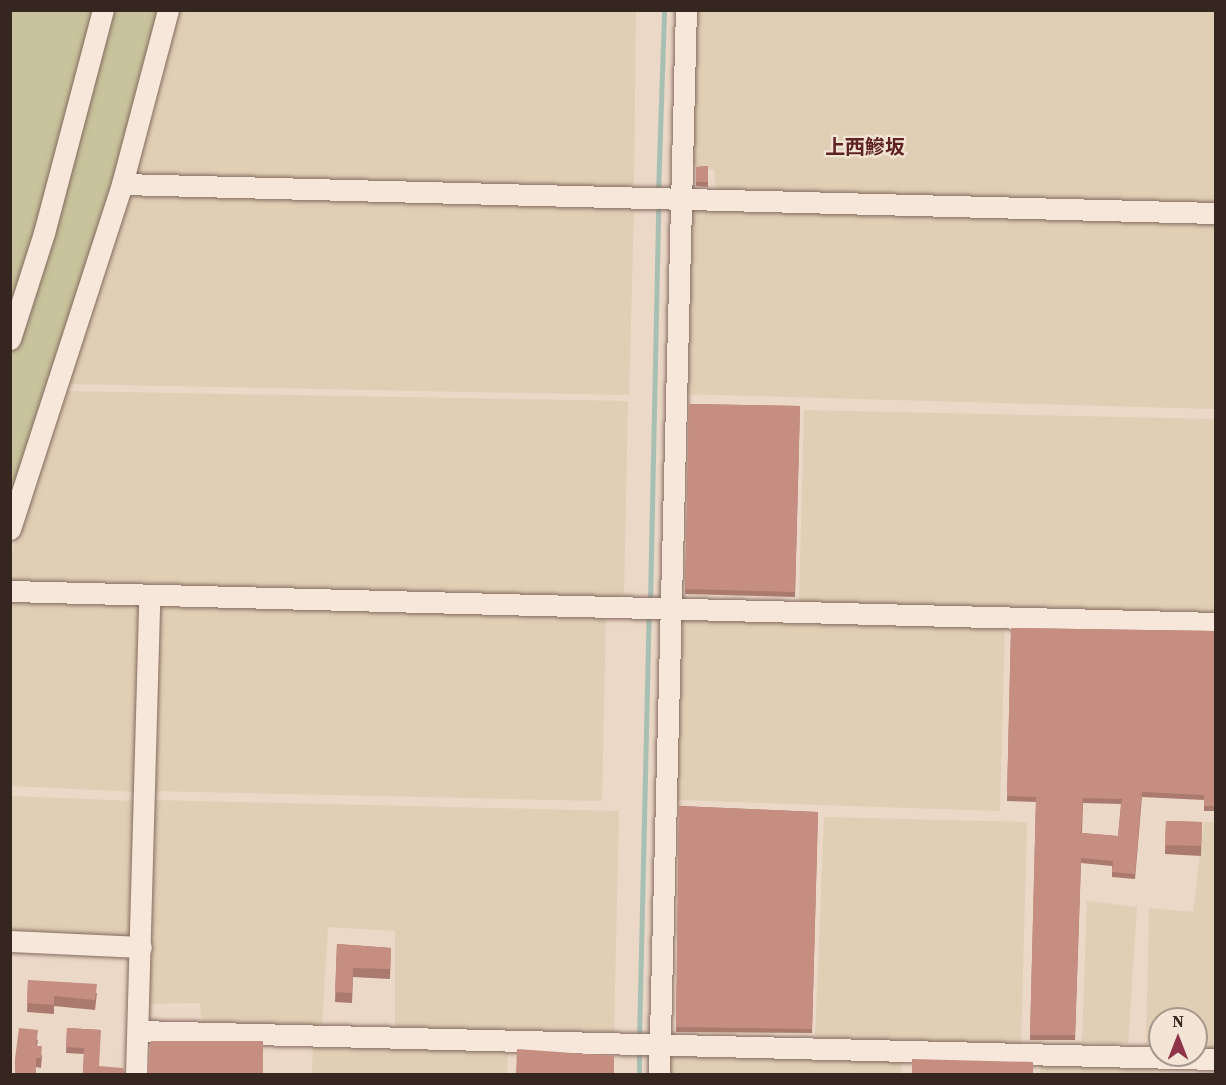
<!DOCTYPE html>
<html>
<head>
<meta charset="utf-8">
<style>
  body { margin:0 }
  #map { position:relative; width:1226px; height:1085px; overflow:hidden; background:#ebd8c7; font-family:"Source Serif 4","Noto Sans JP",serif }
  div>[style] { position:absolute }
  .farmland>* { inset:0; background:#e0cfb5 }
  .green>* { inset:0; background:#c8c39c }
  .stream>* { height:4.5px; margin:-2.25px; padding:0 2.25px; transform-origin:2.25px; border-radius:2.25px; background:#a8bfb3 }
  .roads { filter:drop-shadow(0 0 2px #856a5e) drop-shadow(0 0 2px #856a5e) }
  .minor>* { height:21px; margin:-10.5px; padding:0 10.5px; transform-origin:10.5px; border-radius:10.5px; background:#f6e7da }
  .wall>* { inset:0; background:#aa7a6e }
  .building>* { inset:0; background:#c68e80 }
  span { translate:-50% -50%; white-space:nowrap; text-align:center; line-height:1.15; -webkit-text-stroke:4.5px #f3e4d6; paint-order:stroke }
  .quarter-label { font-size:20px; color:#5f2324; font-weight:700 }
  .frame { position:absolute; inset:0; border:12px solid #362620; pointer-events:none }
  .north { position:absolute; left:1148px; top:1007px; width:60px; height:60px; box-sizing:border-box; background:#f3e4d6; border:2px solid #a7988d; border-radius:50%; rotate:0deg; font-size:16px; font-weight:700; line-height:24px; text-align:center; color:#362620 }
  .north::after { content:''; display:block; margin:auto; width:21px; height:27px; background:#8f3348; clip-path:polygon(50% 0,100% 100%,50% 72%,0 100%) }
</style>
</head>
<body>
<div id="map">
  <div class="farmland">
    <div style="clip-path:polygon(175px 11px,636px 11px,634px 183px,628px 190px,132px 178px)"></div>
    <div style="clip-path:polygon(695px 11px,1215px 11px,1215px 204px,716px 191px,714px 170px,691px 164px)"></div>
    <div style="clip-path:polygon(127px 192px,634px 207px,629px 395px,68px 384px)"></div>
    <div style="clip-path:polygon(698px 207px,1215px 219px,1215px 409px,684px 394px,690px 213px)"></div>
    <div style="clip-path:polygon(66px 391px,628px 401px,624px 593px,617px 600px,11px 584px,11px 555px)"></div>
    <div style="clip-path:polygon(804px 410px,1215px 419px,1215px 616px,799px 604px)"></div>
    <div style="clip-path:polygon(11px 597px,143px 601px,138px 792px,11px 786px)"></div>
    <div style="clip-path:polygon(155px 601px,606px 615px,602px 801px,151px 791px)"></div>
    <div style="clip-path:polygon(686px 616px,1005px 623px,1000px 811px,676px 800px,680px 622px)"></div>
    <div style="clip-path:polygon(11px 796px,135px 801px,132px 938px,11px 934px)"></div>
    <div style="clip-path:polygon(154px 800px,619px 811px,614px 1034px,395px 1027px,395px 931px,328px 927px,322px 1027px,202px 1026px,200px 1003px,146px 1004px)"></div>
    <div style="clip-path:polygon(824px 817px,1027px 822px,1021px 1046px,815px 1041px)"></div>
    <div style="clip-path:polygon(1204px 822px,1215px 822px,1215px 1049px,1196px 1048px,1196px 1019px,1160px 1019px,1160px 1047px,1146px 1046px,1149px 908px,1193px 912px)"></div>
    <div style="clip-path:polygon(1087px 901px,1137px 907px,1128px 1044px,1082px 1043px)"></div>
    <div style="clip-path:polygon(313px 1043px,508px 1050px,507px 1074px,312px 1074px)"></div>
    <div style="clip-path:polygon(674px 1053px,902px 1060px,901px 1074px,666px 1074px,667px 1063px)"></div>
    <div style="clip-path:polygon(1040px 1062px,1155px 1067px,1155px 1074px,1040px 1074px)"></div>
  </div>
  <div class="green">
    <div style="clip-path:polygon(11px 11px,160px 11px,113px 183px,11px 504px)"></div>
  </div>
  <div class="stream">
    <div style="left:658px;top:194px;width:184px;rotate:-88.1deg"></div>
    <div style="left:650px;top:602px;width:397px;rotate:-88.8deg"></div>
    <div style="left:639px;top:1040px;width:427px;rotate:-88.7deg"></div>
    <div style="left:639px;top:1074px;width:23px;rotate:-90deg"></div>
  </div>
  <div class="roads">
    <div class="minor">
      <div style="left:122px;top:184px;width:1094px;rotate:1.52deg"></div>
      <div style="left:10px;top:339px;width:111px;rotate:-72.2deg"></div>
      <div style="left:44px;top:233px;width:231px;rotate:-75.2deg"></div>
      <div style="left:10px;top:529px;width:363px;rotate:-72deg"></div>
      <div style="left:122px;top:184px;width:180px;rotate:-75.2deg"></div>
      <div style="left:10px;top:591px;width:1206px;rotate:1.52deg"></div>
      <div style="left:10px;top:941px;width:131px;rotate:2.6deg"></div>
      <div style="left:139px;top:1031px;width:1077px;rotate:1.49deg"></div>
      <div style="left:136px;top:1074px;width:479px;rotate:-88.4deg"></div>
      <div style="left:659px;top:1074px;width:1064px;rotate:-88.55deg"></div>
    </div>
  </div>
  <div class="wall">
    <div style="clip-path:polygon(708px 166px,708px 187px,696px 186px,696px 167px)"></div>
    <div style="clip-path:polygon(689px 404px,800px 406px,795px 597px,685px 594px)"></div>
    <div style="clip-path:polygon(evenodd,1011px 628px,1215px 631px,1215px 811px,1204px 811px,1204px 800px,1142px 797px,1135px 879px,1112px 877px,1112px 866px,1081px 863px,1075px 1040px,1030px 1040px,1036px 802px,1007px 801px,1011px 628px,1083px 803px,1121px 804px,1118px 836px,1082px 833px,1083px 803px)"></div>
    <div style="clip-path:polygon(679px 806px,818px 812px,812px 1033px,676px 1032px)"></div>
    <div style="clip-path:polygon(1166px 821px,1202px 822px,1201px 856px,1165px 854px)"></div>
    <div style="clip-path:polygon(337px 944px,391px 948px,390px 979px,353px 977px,352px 1003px,335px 1002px)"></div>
    <div style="clip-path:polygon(28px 980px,97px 993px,95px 1010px,54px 1006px,54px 1014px,27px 1012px)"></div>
    <div style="clip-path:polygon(19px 1028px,38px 1040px,37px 1046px,42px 1056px,41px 1068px,36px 1067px)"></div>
    <div style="clip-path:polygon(67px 1028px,101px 1030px,83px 1074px,84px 1054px,66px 1053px)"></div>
  </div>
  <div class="building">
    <div style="clip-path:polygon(708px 166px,708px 182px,696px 182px,696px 167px)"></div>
    <div style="clip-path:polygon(689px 404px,800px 406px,795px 592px,685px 589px)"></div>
    <div style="clip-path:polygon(evenodd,1011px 628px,1215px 631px,1215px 806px,1204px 806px,1204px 795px,1142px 792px,1135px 874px,1112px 872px,1113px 861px,1081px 858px,1075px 1035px,1030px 1035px,1036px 797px,1007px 796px,1011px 628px,1083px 798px,1122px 799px,1118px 836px,1081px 833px,1083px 798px)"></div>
    <div style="clip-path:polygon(679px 806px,818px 812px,812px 1029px,676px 1027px)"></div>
    <div style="clip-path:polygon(1166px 821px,1202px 822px,1201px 846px,1165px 845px)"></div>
    <div style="clip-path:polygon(337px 944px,391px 948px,390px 969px,353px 968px,352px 993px,335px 992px)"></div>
    <div style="clip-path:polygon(28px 980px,97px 984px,95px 1000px,54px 996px,54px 1005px,27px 1003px)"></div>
    <div style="clip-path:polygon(19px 1028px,38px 1030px,36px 1046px,42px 1046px,41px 1058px,36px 1058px,36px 1074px,15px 1074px,15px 1059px)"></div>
    <div style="clip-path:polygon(67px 1028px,101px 1030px,99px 1066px,123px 1068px,125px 1074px,83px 1074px,84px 1048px,66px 1047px)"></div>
    <div style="clip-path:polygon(151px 1041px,263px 1041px,263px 1074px,147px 1074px)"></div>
    <div style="clip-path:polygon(517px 1049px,614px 1056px,614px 1074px,516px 1074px)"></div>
    <div style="clip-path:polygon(912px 1059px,1033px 1062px,1033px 1074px,912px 1074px)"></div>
  </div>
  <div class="quarter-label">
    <span style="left:865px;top:147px">上西鰺坂</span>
  </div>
  <div class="frame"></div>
  <div class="north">N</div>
</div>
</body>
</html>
